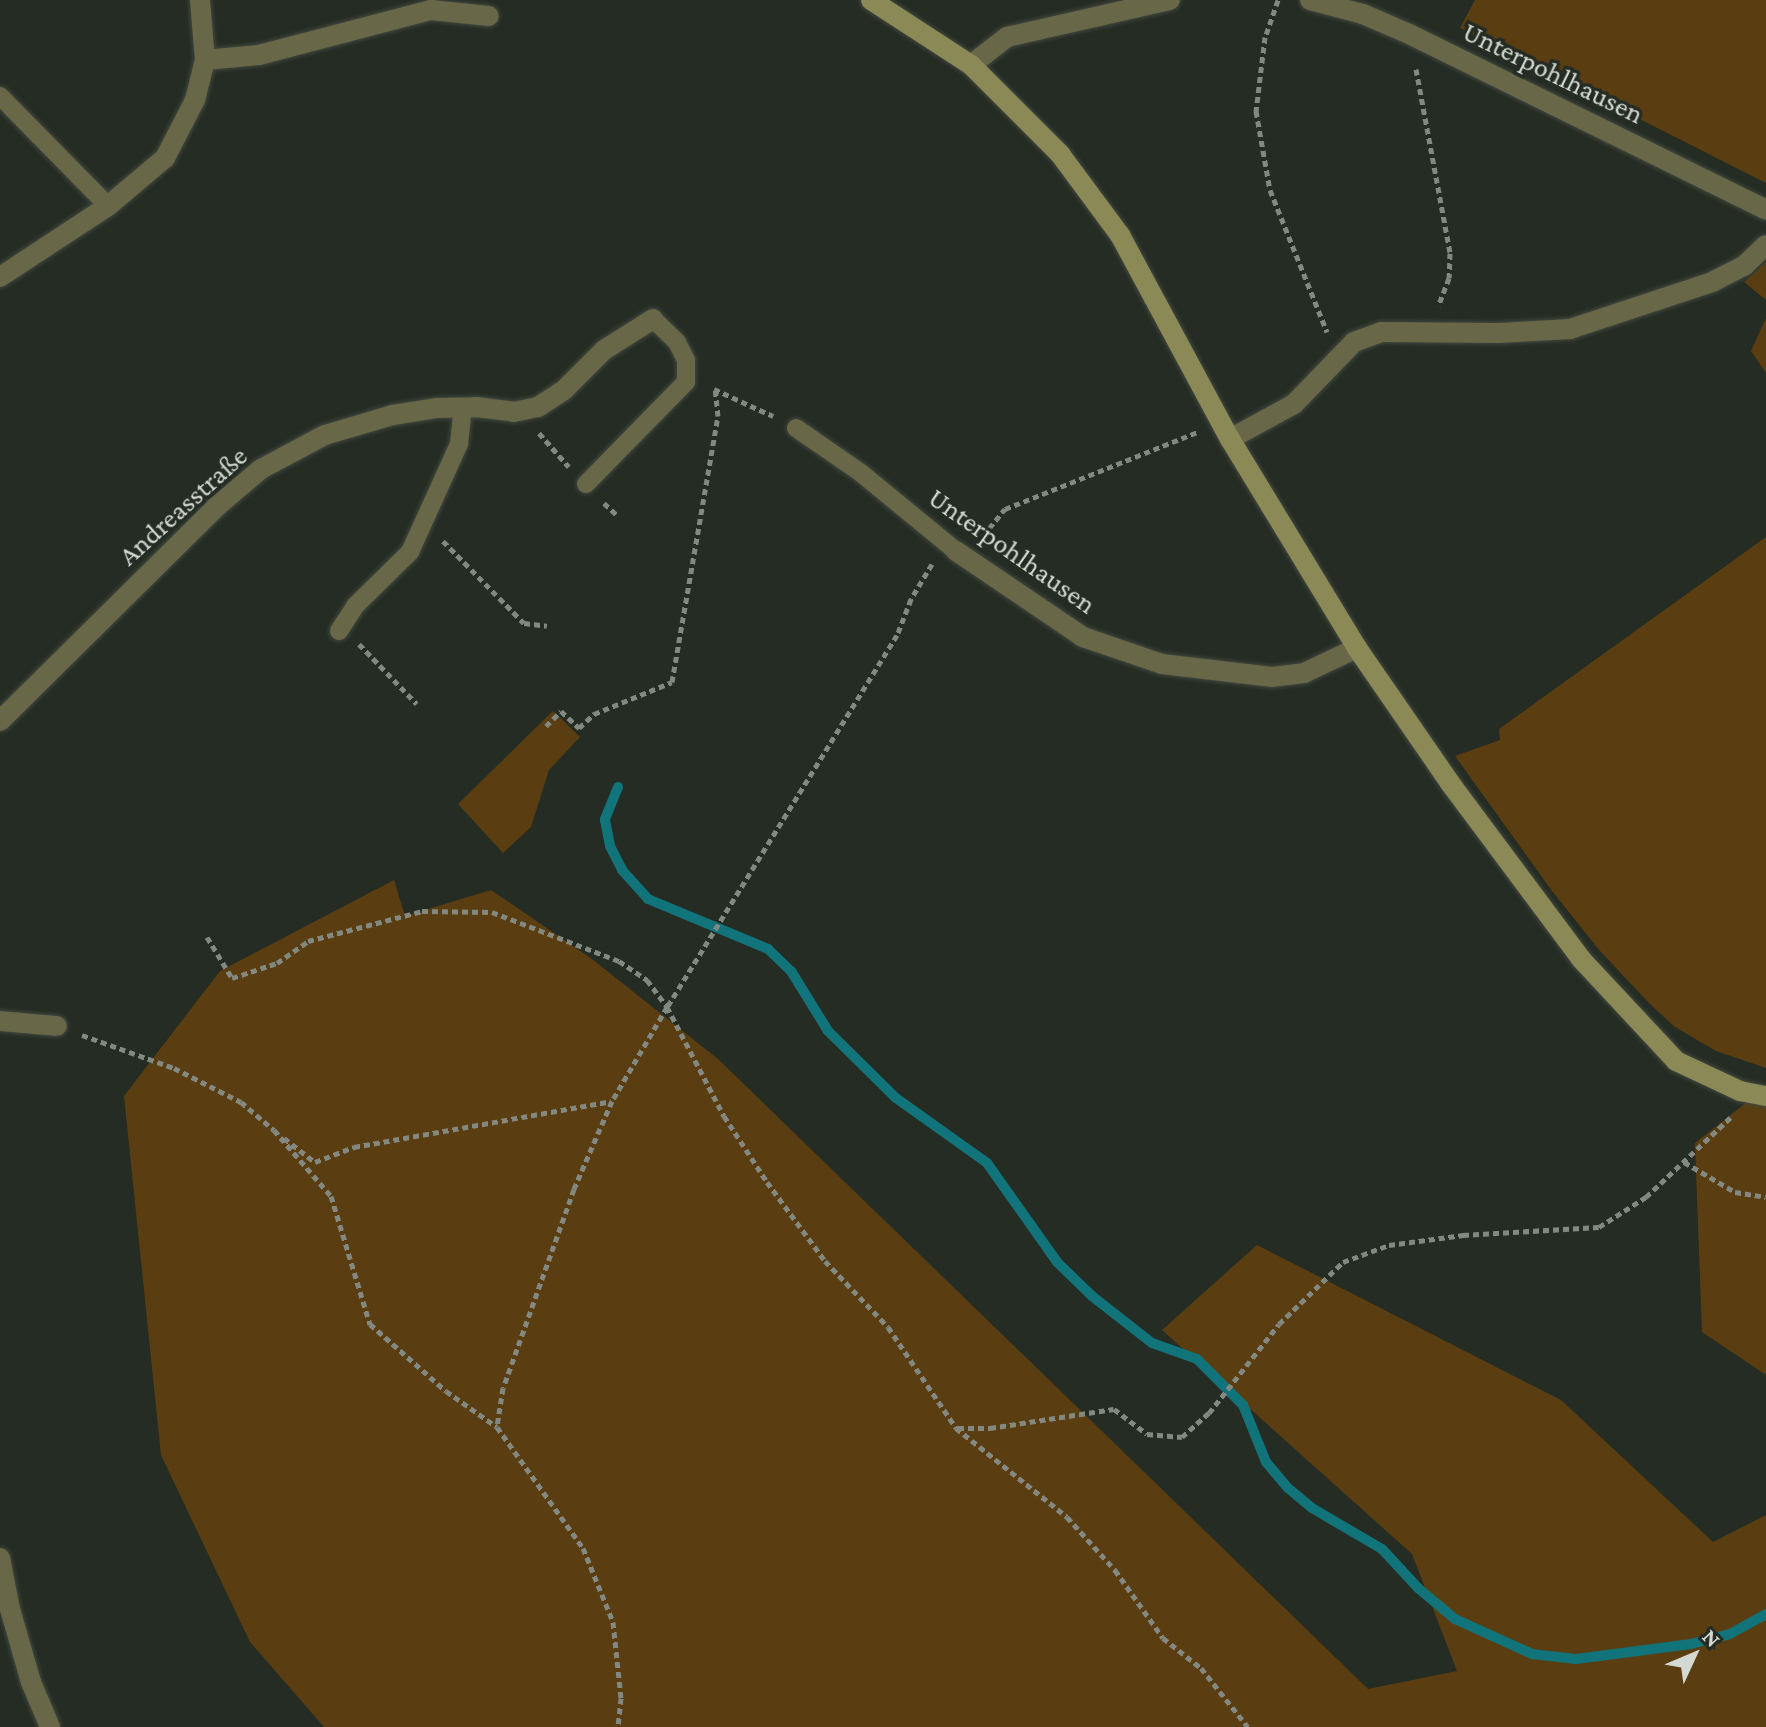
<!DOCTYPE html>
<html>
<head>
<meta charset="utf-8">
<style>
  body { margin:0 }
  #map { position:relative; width:1766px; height:1727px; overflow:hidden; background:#252c23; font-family:"Crimson Pro",serif }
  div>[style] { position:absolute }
  .green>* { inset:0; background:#5a3e11 }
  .stream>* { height:10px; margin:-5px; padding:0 5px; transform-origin:5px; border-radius:5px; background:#11747b }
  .path>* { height:5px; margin-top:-2.5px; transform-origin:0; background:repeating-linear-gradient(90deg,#838881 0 6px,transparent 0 10px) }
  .roads { filter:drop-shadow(0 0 2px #41483f) drop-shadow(0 0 2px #41483f) }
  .lane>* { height:18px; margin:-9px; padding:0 9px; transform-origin:9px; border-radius:9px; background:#686748 }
  .street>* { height:20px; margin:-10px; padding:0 10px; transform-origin:10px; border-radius:10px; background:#686748 }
  .secondary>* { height:20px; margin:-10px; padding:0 10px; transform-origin:10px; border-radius:10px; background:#8b8956 }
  span { translate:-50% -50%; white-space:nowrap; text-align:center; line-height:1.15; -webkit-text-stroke:7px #252c23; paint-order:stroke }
  .street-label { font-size:28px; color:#d4d8d2 }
  .north { position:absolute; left:1654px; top:1615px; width:80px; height:80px; -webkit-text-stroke:6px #252c23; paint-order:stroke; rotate:46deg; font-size:22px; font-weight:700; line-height:32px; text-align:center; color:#d4d8d2 }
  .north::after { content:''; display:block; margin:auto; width:28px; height:36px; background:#d4d8d2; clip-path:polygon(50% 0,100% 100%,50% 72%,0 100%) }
</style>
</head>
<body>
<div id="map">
  <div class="green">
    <div style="clip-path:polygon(1475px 0,1766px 0,1766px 183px,1460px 28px)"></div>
    <div style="clip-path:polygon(1766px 262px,1766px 300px,1744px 282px)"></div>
    <div style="clip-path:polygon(1766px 318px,1766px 373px,1751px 351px)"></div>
    <div style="clip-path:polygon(1766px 537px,1766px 1068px,1716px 1051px,1675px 1027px,1650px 1004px,1600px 951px,1552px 891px,1455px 756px,1500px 740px,1499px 729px)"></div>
    <div style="clip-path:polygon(553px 711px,580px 737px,549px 770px,531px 827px,503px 853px,458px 804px)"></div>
    <div style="clip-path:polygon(394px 880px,405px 916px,491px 890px,592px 959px,718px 1059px,1368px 1689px,1457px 1671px,1412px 1554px,1162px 1330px,1257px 1245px,1561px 1400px,1713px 1542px,1766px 1515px,1766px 1727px,324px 1727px,250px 1642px,161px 1455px,124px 1096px,220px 971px)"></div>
    <div style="clip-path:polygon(1766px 1087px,1766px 1375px,1702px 1332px,1695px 1143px)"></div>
  </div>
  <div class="stream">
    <div style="left:618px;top:787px;width:35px;rotate:112deg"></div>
    <div style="left:605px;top:820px;width:26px;rotate:79deg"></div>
    <div style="left:610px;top:846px;width:27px;rotate:63deg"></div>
    <div style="left:622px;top:870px;width:39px;rotate:48deg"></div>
    <div style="left:648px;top:899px;width:130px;rotate:22.6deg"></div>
    <div style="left:768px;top:949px;width:32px;rotate:44deg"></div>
    <div style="left:791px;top:971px;width:70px;rotate:58.3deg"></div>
    <div style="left:828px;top:1031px;width:95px;rotate:44.6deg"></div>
    <div style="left:896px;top:1098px;width:112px;rotate:35.5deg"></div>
    <div style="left:987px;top:1163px;width:121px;rotate:54.7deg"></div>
    <div style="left:1057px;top:1262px;width:49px;rotate:44.2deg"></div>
    <div style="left:1092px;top:1296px;width:76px;rotate:38.1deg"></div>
    <div style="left:1152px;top:1343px;width:48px;rotate:19.6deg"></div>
    <div style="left:1197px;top:1359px;width:65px;rotate:45deg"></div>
    <div style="left:1243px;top:1405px;width:61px;rotate:68deg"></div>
    <div style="left:1266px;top:1462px;width:34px;rotate:50deg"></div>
    <div style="left:1288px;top:1488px;width:31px;rotate:40deg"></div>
    <div style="left:1312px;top:1508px;width:81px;rotate:30.4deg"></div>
    <div style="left:1382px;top:1549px;width:53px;rotate:47.3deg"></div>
    <div style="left:1418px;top:1588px;width:48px;rotate:40deg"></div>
    <div style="left:1455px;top:1619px;width:85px;rotate:24.4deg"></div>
    <div style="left:1532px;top:1654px;width:44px;rotate:6.5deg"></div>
    <div style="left:1576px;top:1659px;width:116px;rotate:-7.4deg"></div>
    <div style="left:1691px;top:1644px;width:40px;rotate:-14.4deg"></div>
    <div style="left:1730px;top:1634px;width:41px;rotate:-29.1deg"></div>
  </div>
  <div class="path">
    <div style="left:1278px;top:0;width:39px;rotate:109deg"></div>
    <div style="left:1265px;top:37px;width:75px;rotate:96.9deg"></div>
    <div style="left:1256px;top:111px;width:80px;rotate:80deg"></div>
    <div style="left:1270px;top:190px;width:153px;rotate:68.1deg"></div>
    <div style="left:1416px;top:69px;width:187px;rotate:79.5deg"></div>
    <div style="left:1450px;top:253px;width:25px;rotate:92deg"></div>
    <div style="left:1449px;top:278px;width:30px;rotate:111deg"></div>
    <div style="left:714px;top:389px;width:65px;rotate:24.6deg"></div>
    <div style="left:539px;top:433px;width:45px;rotate:48.6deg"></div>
    <div style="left:604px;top:503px;width:19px;rotate:43deg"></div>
    <div style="left:983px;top:536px;width:35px;rotate:-51deg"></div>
    <div style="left:1005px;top:509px;width:208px;rotate:-21.8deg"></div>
    <div style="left:443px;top:541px;width:115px;rotate:45.4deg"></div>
    <div style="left:524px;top:623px;width:23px;rotate:7deg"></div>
    <div style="left:932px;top:564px;width:41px;rotate:121deg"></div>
    <div style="left:911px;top:599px;width:39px;rotate:111deg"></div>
    <div style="left:897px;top:635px;width:437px;rotate:121.7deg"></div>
    <div style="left:667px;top:1007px;width:123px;rotate:62.4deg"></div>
    <div style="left:724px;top:1116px;width:79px;rotate:56.9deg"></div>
    <div style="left:767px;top:1182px;width:98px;rotate:53.7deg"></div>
    <div style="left:825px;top:1261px;width:91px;rotate:46.3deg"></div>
    <div style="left:888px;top:1327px;width:122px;rotate:56deg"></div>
    <div style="left:956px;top:1428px;width:142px;rotate:38.7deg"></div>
    <div style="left:1067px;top:1517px;width:72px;rotate:47.8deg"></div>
    <div style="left:1115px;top:1570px;width:83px;rotate:54.8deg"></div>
    <div style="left:1163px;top:1638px;width:48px;rotate:38.3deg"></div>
    <div style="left:1201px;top:1668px;width:75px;rotate:51.5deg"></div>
    <div style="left:359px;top:644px;width:83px;rotate:46deg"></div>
    <div style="left:546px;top:726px;width:21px;rotate:-45deg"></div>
    <div style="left:561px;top:711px;width:25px;rotate:43deg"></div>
    <div style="left:579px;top:728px;width:21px;rotate:-43deg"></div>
    <div style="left:594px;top:714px;width:84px;rotate:-22.3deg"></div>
    <div style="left:672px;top:682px;width:270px;rotate:-80.2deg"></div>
    <div style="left:718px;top:416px;width:27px;rotate:-96deg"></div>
    <div style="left:207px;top:937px;width:48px;rotate:58.6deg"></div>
    <div style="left:232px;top:978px;width:47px;rotate:-18.4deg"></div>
    <div style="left:277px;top:963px;width:38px;rotate:-35deg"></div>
    <div style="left:308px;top:941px;width:118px;rotate:-14.7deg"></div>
    <div style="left:422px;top:911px;width:70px;rotate:0.8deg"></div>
    <div style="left:492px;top:912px;width:136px;rotate:21.1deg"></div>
    <div style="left:619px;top:961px;width:34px;rotate:34deg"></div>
    <div style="left:647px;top:980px;width:34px;rotate:53deg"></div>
    <div style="left:667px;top:1007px;width:109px;rotate:120.3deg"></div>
    <div style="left:612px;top:1101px;width:96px;rotate:113.4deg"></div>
    <div style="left:574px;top:1189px;width:211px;rotate:109.6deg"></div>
    <div style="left:503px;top:1388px;width:39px;rotate:99deg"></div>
    <div style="left:82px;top:1035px;width:98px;rotate:19.7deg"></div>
    <div style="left:174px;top:1068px;width:75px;rotate:26.9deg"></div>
    <div style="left:241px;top:1102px;width:43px;rotate:40.3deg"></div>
    <div style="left:274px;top:1130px;width:87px;rotate:49.2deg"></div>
    <div style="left:331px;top:1196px;width:134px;rotate:73.1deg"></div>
    <div style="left:370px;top:1324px;width:101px;rotate:41.4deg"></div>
    <div style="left:446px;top:1391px;width:62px;rotate:35.2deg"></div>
    <div style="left:497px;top:1427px;width:148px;rotate:54.6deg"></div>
    <div style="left:583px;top:1548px;width:80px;rotate:67.9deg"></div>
    <div style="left:613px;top:1622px;width:76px;rotate:84deg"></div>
    <div style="left:621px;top:1698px;width:29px;rotate:96deg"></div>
    <div style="left:284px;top:1138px;width:39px;rotate:38deg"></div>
    <div style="left:315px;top:1162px;width:42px;rotate:-21deg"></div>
    <div style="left:354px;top:1147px;width:261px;rotate:-10.1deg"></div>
    <div style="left:1684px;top:1162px;width:59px;rotate:30.5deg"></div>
    <div style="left:1735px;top:1192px;width:31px;rotate:9deg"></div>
    <div style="left:958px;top:1428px;width:32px"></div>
    <div style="left:990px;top:1428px;width:125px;rotate:-8.7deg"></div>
    <div style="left:1114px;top:1409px;width:41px;rotate:37.1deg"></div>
    <div style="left:1147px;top:1434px;width:35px;rotate:5deg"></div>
    <div style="left:1182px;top:1437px;width:36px;rotate:-42deg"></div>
    <div style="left:1209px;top:1413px;width:113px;rotate:-51.8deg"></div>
    <div style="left:1279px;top:1324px;width:89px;rotate:-44.1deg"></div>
    <div style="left:1343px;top:1262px;width:49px;rotate:-20.3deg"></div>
    <div style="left:1389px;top:1245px;width:75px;rotate:-7.7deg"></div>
    <div style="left:1463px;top:1235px;width:136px;rotate:-3.4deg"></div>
    <div style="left:1599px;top:1227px;width:56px;rotate:-32.6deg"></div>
    <div style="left:1646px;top:1197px;width:118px;rotate:-43.3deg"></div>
  </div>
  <div class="roads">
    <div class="lane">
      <div style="left:0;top:96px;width:154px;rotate:45.5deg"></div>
      <div style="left:796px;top:428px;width:79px;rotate:34.7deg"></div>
      <div style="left:861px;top:473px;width:123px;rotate:39.4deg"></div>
      <div style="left:586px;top:484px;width:143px;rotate:-45.6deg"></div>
      <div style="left:686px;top:382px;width:22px;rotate:-90deg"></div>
      <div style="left:686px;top:360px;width:20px;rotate:-117deg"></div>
      <div style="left:677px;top:342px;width:33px;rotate:-136deg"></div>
      <div style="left:339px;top:631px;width:30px;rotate:-57deg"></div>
      <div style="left:355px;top:606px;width:77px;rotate:-44.5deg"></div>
      <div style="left:410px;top:552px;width:119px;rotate:-65.6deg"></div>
      <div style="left:459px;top:444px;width:37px;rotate:-84deg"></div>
    </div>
    <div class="street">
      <div style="left:1310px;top:0;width:55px;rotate:14.8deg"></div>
      <div style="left:1363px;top:14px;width:50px;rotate:23.5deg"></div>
      <div style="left:1409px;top:34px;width:398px;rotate:26.2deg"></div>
      <div style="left:205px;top:60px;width:54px;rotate:-5.3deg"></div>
      <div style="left:259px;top:55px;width:178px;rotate:-14.7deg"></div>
      <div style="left:431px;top:10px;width:58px;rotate:5.9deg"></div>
      <div style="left:971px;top:65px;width:46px;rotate:-37.9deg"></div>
      <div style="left:1007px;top:37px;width:167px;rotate:-12.8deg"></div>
      <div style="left:0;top:277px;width:129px;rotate:-33.3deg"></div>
      <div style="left:108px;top:206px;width:75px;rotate:-40.1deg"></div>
      <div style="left:165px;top:158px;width:65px;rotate:-62.7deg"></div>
      <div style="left:195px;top:100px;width:41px;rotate:-76deg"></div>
      <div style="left:205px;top:60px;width:60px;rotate:-94.8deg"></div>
      <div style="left:1230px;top:439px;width:73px;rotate:-28.7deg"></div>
      <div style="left:1294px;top:404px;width:86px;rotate:-45.9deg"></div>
      <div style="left:1354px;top:342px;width:29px;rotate:-20deg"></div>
      <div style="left:1381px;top:332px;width:118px;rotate:0.5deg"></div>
      <div style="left:1499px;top:333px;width:71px;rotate:-3.2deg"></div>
      <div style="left:1570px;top:329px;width:150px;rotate:-18.3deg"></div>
      <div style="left:1712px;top:282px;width:36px;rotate:-27deg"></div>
      <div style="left:1744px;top:266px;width:30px;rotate:-44deg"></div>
      <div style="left:956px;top:551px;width:153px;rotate:34.1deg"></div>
      <div style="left:1083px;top:637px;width:83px;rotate:18.9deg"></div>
      <div style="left:1162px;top:664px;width:111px;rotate:6.7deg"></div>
      <div style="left:1272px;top:677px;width:32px;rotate:-7deg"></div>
      <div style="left:1304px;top:673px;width:59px;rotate:-25.3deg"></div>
      <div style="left:0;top:721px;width:303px;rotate:-44.7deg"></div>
      <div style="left:215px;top:508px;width:60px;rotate:-40.3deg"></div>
      <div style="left:261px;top:469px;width:72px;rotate:-28deg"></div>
      <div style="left:325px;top:435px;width:71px;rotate:-16.4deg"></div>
      <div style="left:393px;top:415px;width:45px;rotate:-9deg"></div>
      <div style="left:437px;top:408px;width:39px;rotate:-1deg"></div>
      <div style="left:476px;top:407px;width:38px;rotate:7deg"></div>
      <div style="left:514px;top:412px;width:25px;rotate:-12deg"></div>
      <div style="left:538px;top:407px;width:30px;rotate:-33deg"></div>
      <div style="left:563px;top:391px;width:58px;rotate:-45deg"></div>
      <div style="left:604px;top:350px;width:58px;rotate:-32.3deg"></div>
      <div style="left:0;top:1021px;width:57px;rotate:5deg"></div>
      <div style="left:0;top:1558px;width:52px;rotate:78.9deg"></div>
      <div style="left:10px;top:1609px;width:76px;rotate:74deg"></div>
      <div style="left:31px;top:1682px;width:49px;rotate:67.1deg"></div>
    </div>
    <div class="secondary">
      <div style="left:871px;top:0;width:119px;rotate:33deg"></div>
      <div style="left:971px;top:65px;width:126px;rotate:45deg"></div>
      <div style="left:1060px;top:154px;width:101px;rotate:53.5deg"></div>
      <div style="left:1120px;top:235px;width:232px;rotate:61.7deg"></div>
      <div style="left:1230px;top:439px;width:245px;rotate:58.7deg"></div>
      <div style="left:1357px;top:648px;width:164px;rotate:55.4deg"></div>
      <div style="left:1450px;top:783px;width:219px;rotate:53.3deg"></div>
      <div style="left:1581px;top:959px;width:139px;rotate:47deg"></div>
      <div style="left:1676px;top:1061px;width:71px;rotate:25.1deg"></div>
      <div style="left:1740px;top:1091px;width:26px;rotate:11deg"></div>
    </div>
  </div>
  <div class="street-label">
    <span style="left:1553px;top:73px;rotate:26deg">Unterpohlhausen</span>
    <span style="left:183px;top:506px;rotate:-42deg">Andreasstraße</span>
    <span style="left:1012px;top:551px;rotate:35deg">Unterpohlhausen</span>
  </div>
  <div class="north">N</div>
</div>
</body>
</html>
